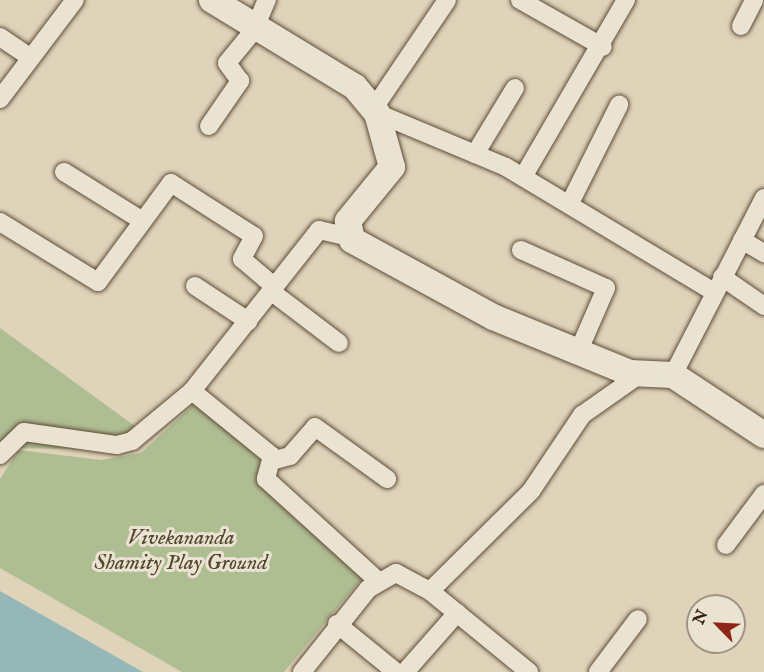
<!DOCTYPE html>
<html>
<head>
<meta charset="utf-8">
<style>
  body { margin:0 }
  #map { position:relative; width:764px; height:672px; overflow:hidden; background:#dfd4ba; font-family:"IM FELL English",serif }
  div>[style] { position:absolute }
  .green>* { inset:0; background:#afbd92 }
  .water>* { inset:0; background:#96b7b8 }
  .roads { filter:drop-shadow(0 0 2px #604c39) drop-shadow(0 0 2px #604c39) }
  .street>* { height:18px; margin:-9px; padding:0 9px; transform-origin:9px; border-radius:9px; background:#eae3d2 }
  .secondary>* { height:26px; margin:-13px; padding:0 13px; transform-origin:13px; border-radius:13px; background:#eae3d2 }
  span { translate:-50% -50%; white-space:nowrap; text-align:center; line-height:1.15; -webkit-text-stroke:6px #eae3d2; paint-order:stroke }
  .park-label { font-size:22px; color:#54462f; font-style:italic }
  .north { position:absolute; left:686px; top:594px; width:60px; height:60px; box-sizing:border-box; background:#eae3d2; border:2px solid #a29484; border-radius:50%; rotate:294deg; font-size:16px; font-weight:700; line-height:24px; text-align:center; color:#361e0e }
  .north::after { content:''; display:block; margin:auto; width:21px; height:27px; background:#8f2418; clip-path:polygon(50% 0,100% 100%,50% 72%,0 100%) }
</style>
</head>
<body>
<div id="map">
  <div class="green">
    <div style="clip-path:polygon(0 328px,139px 429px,91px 449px,0 448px)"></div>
    <div style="clip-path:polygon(195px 403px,267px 465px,258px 479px,363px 577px,284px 672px,182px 672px,0 568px,0 479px,19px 450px,101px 460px,141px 453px)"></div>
  </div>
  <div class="water">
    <div style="clip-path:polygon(0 591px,143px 672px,0 672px)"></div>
  </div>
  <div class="roads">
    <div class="street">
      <div style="left:520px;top:0;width:95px;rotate:29.5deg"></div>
      <div style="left:741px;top:26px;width:29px;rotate:-63deg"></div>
      <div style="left:0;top:37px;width:36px;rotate:34deg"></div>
      <div style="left:0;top:99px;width:124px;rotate:-52.9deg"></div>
      <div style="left:374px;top:108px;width:130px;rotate:-55.9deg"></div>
      <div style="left:377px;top:113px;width:140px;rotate:22.7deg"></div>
      <div style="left:506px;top:167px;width:243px;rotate:31deg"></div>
      <div style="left:209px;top:126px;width:55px;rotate:-55.4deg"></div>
      <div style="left:240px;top:81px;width:22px;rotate:-126deg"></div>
      <div style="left:227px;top:63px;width:43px;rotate:-50.7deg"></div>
      <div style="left:254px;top:30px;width:33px;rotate:-67deg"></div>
      <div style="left:475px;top:154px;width:77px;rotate:-58.8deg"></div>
      <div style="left:64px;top:172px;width:91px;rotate:31.9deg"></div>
      <div style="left:523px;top:177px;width:205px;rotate:-59.8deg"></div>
      <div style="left:570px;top:203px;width:110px;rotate:-63.4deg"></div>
      <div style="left:0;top:222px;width:115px;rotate:31.5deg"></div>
      <div style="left:98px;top:282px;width:123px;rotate:-53.6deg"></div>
      <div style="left:171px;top:183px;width:98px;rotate:32.6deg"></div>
      <div style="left:254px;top:236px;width:26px;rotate:118deg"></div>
      <div style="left:242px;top:259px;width:43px;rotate:40.3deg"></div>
      <div style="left:742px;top:240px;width:26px;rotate:31deg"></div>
      <div style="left:521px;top:250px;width:93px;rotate:24.1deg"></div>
      <div style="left:606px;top:288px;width:68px;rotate:113.5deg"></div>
      <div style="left:722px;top:277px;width:51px;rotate:34.6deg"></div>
      <div style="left:195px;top:286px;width:64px;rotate:33.4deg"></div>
      <div style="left:272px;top:292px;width:84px;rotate:37.3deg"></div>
      <div style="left:673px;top:375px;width:199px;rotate:-62.8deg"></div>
      <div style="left:192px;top:391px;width:103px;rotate:39.1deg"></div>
      <div style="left:272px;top:456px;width:24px;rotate:105deg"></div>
      <div style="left:266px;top:479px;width:150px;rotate:42.3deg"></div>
      <div style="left:0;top:455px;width:33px;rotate:-44deg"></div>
      <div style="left:24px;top:432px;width:94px;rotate:8deg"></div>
      <div style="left:117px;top:445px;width:16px;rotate:-15deg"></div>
      <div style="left:132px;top:441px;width:78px;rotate:-39.8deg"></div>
      <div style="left:192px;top:391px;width:205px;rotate:-51.7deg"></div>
      <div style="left:319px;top:230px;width:31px;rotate:13deg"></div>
      <div style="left:275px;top:460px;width:16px;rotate:-15deg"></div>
      <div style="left:290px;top:456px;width:38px;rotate:-49deg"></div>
      <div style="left:315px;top:427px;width:89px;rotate:35.8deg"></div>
      <div style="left:726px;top:545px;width:64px;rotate:-53.3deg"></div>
      <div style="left:430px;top:591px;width:142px;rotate:-44.7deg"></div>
      <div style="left:531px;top:491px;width:92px;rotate:-56.1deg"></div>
      <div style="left:582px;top:415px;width:70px;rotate:-35.1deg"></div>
      <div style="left:337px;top:624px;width:76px;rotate:39.1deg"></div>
      <div style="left:302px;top:672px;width:106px;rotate:-51.5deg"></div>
      <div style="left:368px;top:589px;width:32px;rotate:-30deg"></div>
      <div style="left:396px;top:573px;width:38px;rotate:28deg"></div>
      <div style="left:430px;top:591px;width:128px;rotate:39.3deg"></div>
      <div style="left:405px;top:672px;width:79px;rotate:-48.6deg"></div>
      <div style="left:598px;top:672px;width:66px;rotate:-53deg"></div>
    </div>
    <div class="secondary">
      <div style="left:212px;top:0;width:167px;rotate:31.3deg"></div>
      <div style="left:355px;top:87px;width:34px;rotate:50deg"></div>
      <div style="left:377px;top:113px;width:56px;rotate:74.5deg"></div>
      <div style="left:392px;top:167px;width:70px;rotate:129.2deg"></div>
      <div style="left:348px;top:221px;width:19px;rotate:78deg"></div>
      <div style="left:352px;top:240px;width:161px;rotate:28.6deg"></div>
      <div style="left:493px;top:317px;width:148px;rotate:22.2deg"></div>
      <div style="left:630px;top:373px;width:43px;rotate:2.7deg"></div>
      <div style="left:673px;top:375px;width:109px;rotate:33.4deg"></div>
    </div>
  </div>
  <div class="park-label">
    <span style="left:181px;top:551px">Vivekananda<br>Shamity Play Ground</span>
  </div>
  <div class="north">N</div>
</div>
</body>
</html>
